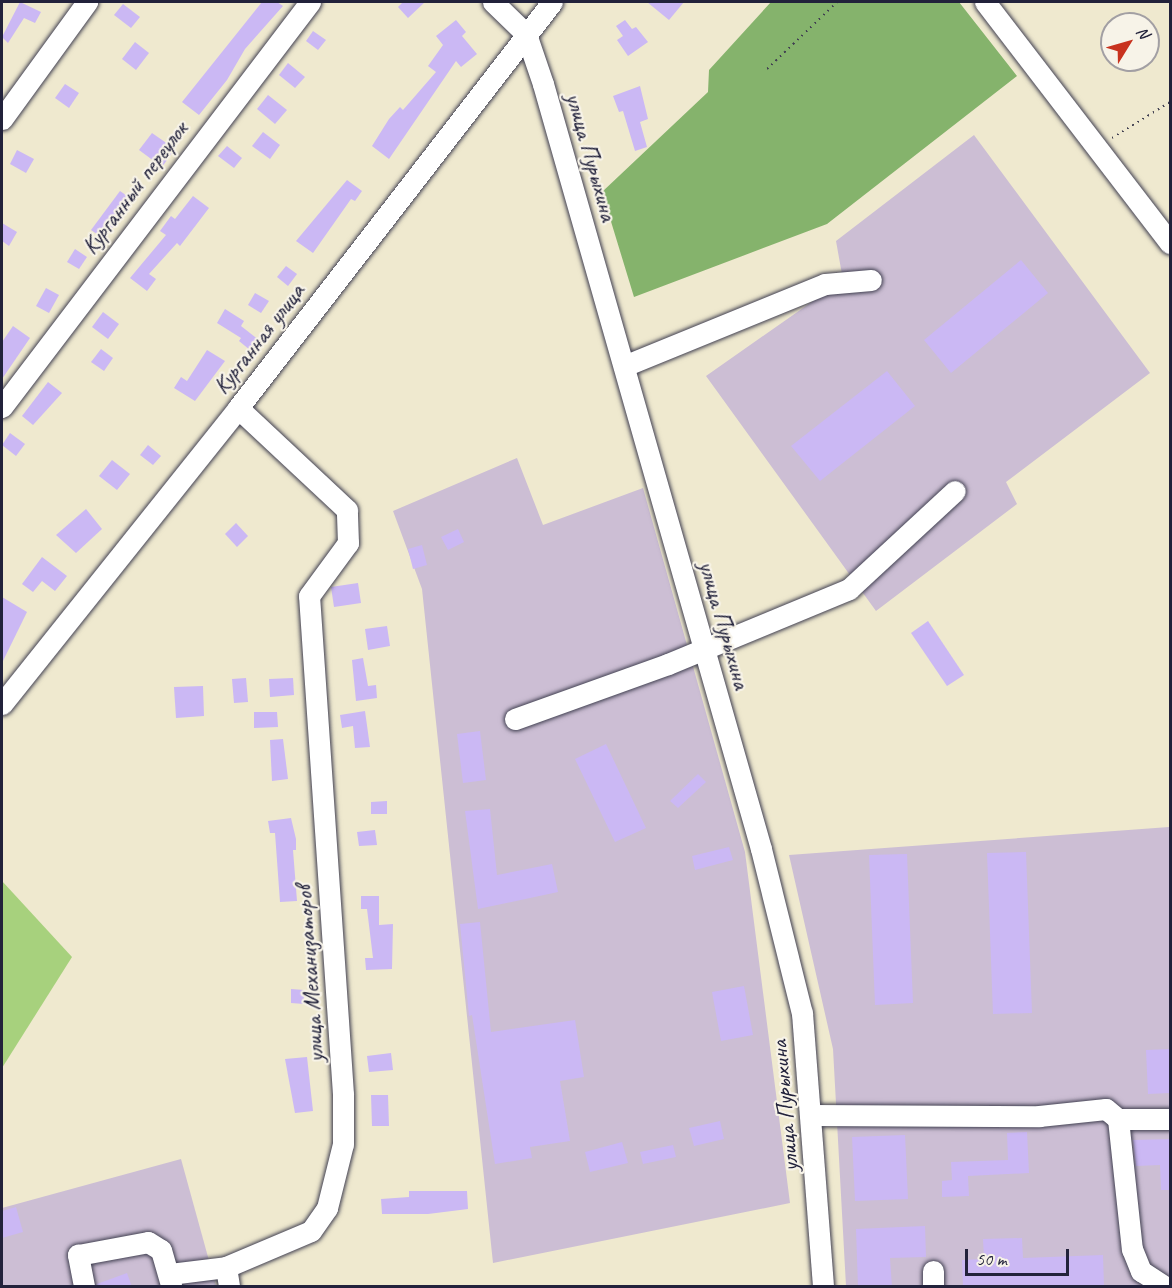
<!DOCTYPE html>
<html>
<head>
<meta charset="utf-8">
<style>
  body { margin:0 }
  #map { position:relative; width:1172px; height:1288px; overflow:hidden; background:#efe9cf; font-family:Caveat,sans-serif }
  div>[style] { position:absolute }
  .industrial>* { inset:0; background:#ccbed4 }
  .green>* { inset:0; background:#a7d17d }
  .forest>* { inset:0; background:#85b36c }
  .building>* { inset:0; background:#cbb8f4 }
  .path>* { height:2px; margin-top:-1px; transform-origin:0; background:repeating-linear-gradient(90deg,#414051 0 1.5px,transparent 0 6px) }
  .roads { filter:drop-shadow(0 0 2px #414051) drop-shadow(0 0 2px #414051) }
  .minor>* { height:21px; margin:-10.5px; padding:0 10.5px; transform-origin:10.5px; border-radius:10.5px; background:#fff }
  span { translate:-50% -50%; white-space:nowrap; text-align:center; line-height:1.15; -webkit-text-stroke:4.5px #f7f3e8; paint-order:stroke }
  .street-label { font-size:24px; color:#22223b }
  .frame { position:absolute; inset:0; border:3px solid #22223b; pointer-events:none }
  .north { position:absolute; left:1100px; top:12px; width:60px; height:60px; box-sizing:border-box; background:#f7f3e8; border:2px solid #a29fa3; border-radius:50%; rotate:53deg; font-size:16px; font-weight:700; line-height:24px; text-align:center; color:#22223b }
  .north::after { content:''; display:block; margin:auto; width:21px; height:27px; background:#c8321e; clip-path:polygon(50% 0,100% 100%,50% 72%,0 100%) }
  .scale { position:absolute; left:965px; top:1249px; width:104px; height:27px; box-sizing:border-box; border:3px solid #22223b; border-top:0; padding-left:8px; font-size:18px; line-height:21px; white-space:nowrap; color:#22223b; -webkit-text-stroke:4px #f7f3e8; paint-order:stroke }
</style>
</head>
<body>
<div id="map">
  <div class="industrial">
    <div style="clip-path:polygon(974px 135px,1150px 373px,1006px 482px,1017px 504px,876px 611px,706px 376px,843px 280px,836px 241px)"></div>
    <div style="clip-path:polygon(517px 458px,543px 525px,643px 488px,745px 852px,790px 1203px,493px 1263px,422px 589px,393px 511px)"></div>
    <div style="clip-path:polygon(1169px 827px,1170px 1286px,846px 1286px,833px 1049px,789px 855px)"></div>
    <div style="clip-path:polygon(181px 1159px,216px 1286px,2px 1286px,2px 1208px)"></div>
  </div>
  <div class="green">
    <div style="clip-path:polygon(2px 881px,72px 957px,2px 1068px)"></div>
  </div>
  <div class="forest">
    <div style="clip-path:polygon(771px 2px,959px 2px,1017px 76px,827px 224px,634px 297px,602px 192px,708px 92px,709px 70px)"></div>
  </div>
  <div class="building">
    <div style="clip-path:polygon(20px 2px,41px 12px,35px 23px,24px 18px,8px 43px,2px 37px)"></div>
    <div style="clip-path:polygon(262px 2px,277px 2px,283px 6px,245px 49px,227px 80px,199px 115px,182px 102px)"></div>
    <div style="clip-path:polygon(403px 2px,425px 2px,408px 18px,398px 7px)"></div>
    <div style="clip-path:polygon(647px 2px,684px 2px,669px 20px)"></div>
    <div style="clip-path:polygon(123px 4px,140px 17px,131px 28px,114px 15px)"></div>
    <div style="clip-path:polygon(456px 20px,466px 32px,462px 36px,477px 54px,461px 67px,456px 61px,389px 159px,372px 146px,389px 119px,400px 107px,403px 110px,436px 72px,428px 66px,443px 45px,436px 36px)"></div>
    <div style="clip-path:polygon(625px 20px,632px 29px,636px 27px,648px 42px,628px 56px,617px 40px,623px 36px,616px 26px)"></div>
    <div style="clip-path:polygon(313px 31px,326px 40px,318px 50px,306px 41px)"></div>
    <div style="clip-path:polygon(135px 42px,149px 53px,136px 70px,122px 59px)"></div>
    <div style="clip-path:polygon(288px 63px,305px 77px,295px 88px,279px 75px)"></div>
    <div style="clip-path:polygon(65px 84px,79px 93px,69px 108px,55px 98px)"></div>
    <div style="clip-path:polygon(640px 86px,648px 119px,640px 122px,647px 147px,635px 151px,623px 111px,619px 112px,613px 96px)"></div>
    <div style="clip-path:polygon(268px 95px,287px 110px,275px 124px,257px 109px)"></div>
    <div style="clip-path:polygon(263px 132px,280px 145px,270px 159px,252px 146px)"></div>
    <div style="clip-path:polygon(152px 133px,175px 149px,162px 167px,139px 150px)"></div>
    <div style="clip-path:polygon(227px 146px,242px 158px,234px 168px,218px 156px)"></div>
    <div style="clip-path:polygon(17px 150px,34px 159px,26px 173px,10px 164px)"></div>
    <div style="clip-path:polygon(347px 180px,362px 191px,355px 201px,351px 199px,313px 253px,296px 241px)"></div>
    <div style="clip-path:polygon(120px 191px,133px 200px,104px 239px,91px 230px)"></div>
    <div style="clip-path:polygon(193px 196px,209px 208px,180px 246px,177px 243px,149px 274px,156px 279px,147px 291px,130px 278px,166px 235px,160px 231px,171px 216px,175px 219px)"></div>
    <div style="clip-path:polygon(2px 223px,17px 232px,9px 246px,2px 241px)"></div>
    <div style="clip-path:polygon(75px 249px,87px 257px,79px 269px,67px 262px)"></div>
    <div style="clip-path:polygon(1021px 260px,1048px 293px,951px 373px,924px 340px)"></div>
    <div style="clip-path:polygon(286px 266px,297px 274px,288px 286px,277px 277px)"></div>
    <div style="clip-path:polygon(46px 288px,59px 295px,49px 313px,36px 306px)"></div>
    <div style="clip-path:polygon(255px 293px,269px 301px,261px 313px,248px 305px)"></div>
    <div style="clip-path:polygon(225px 309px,244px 321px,241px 326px,259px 340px,255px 347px,250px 350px,239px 341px,241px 338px,217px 323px)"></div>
    <div style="clip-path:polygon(103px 312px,119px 324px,108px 339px,92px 327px)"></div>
    <div style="clip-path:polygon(13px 326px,30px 338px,2px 379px,2px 342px)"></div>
    <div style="clip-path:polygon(101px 349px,113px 358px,104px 371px,91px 362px)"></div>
    <div style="clip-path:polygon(207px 350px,225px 361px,195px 401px,174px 388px,181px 377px,187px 381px)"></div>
    <div style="clip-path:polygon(887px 371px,915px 406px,820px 481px,791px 446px)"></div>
    <div style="clip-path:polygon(48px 382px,62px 393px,33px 425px,22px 416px)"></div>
    <div style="clip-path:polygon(10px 433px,25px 444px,16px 456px,2px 445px)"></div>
    <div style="clip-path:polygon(148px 445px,161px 456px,153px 465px,140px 455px)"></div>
    <div style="clip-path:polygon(112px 460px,130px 474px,117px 490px,99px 476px)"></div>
    <div style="clip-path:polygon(86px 509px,102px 529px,76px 553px,56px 535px)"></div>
    <div style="clip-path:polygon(236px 523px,248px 536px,237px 547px,225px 534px)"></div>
    <div style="clip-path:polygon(458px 529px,464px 542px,448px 550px,441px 537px)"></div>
    <div style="clip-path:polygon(422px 545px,427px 565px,413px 569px,408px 549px)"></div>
    <div style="clip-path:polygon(42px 557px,67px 576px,55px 591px,42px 581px,33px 592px,22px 584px)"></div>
    <div style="clip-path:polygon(358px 583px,361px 603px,334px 607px,331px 587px)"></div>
    <div style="clip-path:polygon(2px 597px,27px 612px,2px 663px)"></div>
    <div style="clip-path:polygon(928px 621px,964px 675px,947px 686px,911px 633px)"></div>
    <div style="clip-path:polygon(387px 626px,390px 646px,368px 650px,365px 629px)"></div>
    <div style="clip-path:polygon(363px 658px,368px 686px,376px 685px,377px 698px,356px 701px,352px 660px)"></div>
    <div style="clip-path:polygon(246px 678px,248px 702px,234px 703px,232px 679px)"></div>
    <div style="clip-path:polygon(293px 678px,294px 695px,270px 697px,269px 679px)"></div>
    <div style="clip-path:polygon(203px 686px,204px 716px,176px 718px,174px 687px)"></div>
    <div style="clip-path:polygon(365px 711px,370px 747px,355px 748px,353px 726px,342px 728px,340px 715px)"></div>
    <div style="clip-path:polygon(254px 712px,277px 712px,278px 727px,254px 728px)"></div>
    <div style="clip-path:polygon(480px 731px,486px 780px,463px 783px,457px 734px)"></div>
    <div style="clip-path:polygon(283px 739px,288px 779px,272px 781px,270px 740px)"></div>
    <div style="clip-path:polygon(606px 744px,646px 828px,615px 842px,575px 759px)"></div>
    <div style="clip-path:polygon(698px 774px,706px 782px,678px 808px,670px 801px)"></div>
    <div style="clip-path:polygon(387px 801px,387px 814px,371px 814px,371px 802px)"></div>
    <div style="clip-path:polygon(490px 809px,497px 875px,552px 864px,558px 892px,478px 909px,465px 811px)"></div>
    <div style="clip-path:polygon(291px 818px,296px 839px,296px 850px,293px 850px,297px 901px,280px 902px,275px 833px,270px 833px,268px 821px)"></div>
    <div style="clip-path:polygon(375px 830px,377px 845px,359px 846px,357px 832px)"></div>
    <div style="clip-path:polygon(729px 847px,733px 860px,695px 870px,692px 856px)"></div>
    <div style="clip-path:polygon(1026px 852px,1032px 1013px,993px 1014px,987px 853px)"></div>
    <div style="clip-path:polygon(907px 854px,913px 1003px,875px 1005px,869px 855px)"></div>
    <div style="clip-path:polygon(361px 896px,379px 896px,379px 925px,393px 924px,392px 969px,366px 970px,365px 958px,373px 958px,367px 909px,361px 909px)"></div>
    <div style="clip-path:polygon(480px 922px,491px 1032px,575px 1020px,584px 1077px,560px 1081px,570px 1141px,530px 1147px,532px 1158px,495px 1164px,472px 1015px,469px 1016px,460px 924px)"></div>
    <div style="clip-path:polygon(744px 986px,753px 1035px,721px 1041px,712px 992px)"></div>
    <div style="clip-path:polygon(291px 989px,304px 990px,304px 1004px,291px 1003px)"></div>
    <div style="clip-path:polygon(1170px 1049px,1170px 1093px,1148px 1094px,1146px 1050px)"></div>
    <div style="clip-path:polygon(391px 1053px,393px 1070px,369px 1072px,367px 1056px)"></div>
    <div style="clip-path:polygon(307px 1057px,313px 1111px,295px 1113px,285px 1059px)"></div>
    <div style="clip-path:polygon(371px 1095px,388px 1095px,389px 1126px,372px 1126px)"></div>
    <div style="clip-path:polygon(720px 1121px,724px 1139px,694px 1146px,689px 1128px)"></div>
    <div style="clip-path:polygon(1027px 1132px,1029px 1173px,968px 1176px,969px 1196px,942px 1197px,942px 1181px,952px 1180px,951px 1162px,1008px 1160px,1007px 1133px)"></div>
    <div style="clip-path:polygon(905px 1135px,908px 1199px,855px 1201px,852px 1137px)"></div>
    <div style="clip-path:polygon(1170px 1139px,1170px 1190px,1161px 1190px,1160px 1165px,1136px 1166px,1133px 1140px)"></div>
    <div style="clip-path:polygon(622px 1142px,628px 1163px,590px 1172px,585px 1152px)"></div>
    <div style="clip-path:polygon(673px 1145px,676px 1157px,643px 1164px,640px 1152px)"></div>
    <div style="clip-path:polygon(409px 1191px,467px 1191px,468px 1209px,428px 1214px,382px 1214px,381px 1199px,409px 1197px)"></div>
    <div style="clip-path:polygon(16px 1207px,23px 1232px,2px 1238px,2px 1211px)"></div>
    <div style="clip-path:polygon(925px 1226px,926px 1257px,890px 1258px,892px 1287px,858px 1287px,856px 1229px)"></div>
    <div style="clip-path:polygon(1022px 1238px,1023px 1258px,1103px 1255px,1104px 1287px,963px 1287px,962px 1260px,984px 1259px,983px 1239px)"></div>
    <div style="clip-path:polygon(127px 1273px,132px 1287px,96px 1287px,97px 1284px)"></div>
  </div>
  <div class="path">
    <div style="left:767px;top:69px;width:97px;rotate:-43.7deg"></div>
    <div style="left:1112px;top:138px;width:68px;rotate:-31.8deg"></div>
  </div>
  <div class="roads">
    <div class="minor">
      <div style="left:493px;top:2px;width:46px;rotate:44.1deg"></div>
      <div style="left:526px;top:34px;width:53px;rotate:71.2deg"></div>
      <div style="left:543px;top:84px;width:795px;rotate:74.09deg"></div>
      <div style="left:761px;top:849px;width:169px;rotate:76deg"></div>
      <div style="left:802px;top:1013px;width:274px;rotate:85.6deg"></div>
      <div style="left:985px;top:2px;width:304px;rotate:52.5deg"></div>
      <div style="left:2px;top:119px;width:145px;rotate:-54deg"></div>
      <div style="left:624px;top:366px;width:217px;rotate:-22.2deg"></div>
      <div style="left:825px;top:284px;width:46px;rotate:-5deg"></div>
      <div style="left:2px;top:407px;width:509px;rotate:-52.75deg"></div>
      <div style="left:2px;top:704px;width:379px;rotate:-51.4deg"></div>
      <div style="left:238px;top:408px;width:513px;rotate:-52.28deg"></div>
      <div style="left:515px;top:719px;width:163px;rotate:-19.8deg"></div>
      <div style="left:668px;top:664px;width:196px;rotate:-22.5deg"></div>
      <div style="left:849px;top:589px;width:144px;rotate:-42.8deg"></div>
      <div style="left:812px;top:1115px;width:227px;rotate:0.3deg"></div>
      <div style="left:1039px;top:1116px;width:67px;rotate:-6deg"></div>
      <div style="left:1106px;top:1109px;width:16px;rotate:40deg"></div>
      <div style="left:1118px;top:1119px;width:131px;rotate:83.9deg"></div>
      <div style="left:1132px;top:1249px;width:24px;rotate:68deg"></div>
      <div style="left:1141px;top:1271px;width:27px;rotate:33deg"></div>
      <div style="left:1118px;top:1119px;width:52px"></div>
      <div style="left:170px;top:1274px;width:56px;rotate:-7.1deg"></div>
      <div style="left:84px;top:1286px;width:32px;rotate:-101deg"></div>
      <div style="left:78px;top:1255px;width:71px;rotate:-10.5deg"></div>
      <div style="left:148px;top:1242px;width:15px;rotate:32deg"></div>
      <div style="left:161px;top:1250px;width:37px;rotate:74deg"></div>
      <div style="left:229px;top:1286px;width:19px;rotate:-99deg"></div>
      <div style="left:226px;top:1267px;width:92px;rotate:-23deg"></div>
      <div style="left:311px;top:1231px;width:28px;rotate:-55deg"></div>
      <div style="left:327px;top:1208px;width:66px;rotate:-76deg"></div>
      <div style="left:343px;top:1144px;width:50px;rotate:-90deg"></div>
      <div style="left:343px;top:1094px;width:499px;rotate:-93.9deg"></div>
      <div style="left:309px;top:596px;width:66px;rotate:-53.7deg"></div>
      <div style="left:348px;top:543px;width:33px;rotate:-92deg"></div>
      <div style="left:347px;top:510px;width:149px;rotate:-136.9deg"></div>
      <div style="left:933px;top:1286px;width:15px;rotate:-90deg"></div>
    </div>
  </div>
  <div class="street-label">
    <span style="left:591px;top:157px;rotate:74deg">улица Пурыхина</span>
    <span style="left:135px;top:188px;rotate:-53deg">Курганный переулок</span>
    <span style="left:259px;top:339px;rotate:-52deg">Курганная улица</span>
    <span style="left:724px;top:625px;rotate:74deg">улица Пурыхина</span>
    <span style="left:310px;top:974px;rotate:-94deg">улица Механизаторов</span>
    <span style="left:785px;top:1106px;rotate:-95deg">улица Пурыхина</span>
  </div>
  <div class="frame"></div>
  <div class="north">N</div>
  <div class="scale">50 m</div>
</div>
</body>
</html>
